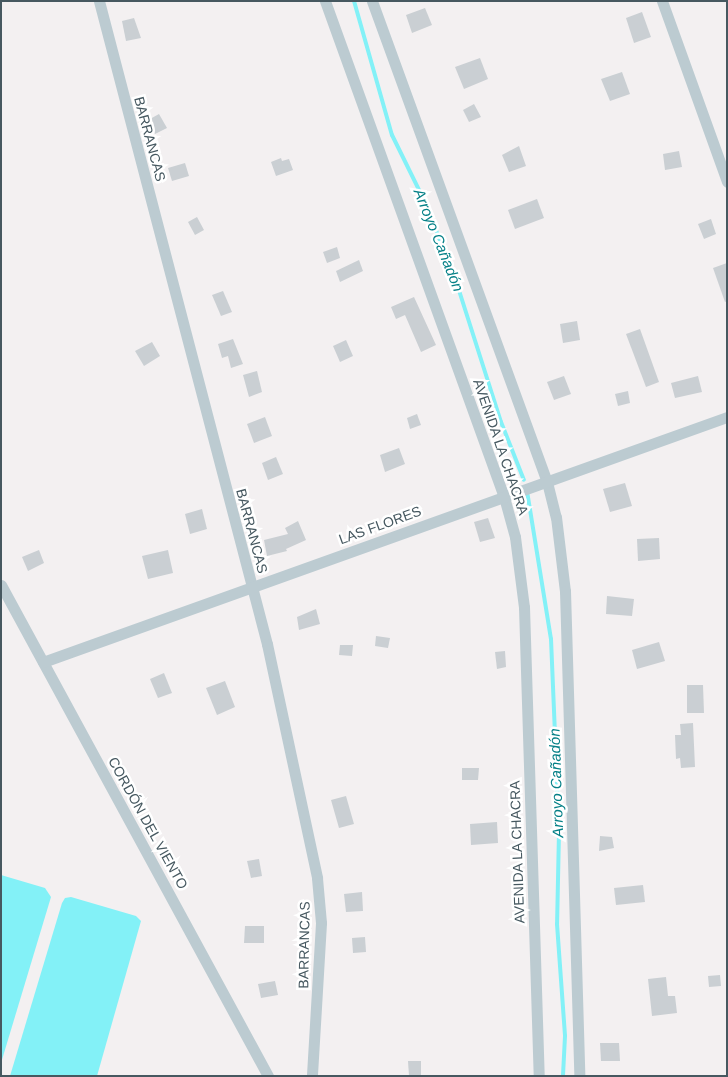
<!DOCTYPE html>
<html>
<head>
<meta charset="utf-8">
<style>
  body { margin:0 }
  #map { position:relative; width:728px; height:1077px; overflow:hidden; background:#f3f0f1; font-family:Arial,sans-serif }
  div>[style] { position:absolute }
  .water>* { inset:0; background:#83f1f7 }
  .stream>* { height:4px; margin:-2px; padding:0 2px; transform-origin:2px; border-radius:2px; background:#83f1f7 }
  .building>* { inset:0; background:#cacfd3 }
  .street>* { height:11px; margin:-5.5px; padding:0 5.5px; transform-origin:5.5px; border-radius:5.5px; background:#bccbd1 }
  span { translate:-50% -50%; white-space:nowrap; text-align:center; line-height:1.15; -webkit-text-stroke:5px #fff; paint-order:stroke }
  .street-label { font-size:14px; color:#465860 }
  .water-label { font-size:15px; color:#058087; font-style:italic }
  .frame { position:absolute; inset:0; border:2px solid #465860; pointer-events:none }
</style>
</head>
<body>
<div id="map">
  <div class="water">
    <div style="clip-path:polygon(1px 875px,45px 888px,51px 897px,1px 1063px)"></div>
    <div style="clip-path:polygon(71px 897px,136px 916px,141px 921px,97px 1076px,10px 1076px,62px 903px,65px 898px)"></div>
  </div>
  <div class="stream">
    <div style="left:354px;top:1px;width:139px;rotate:74.2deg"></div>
    <div style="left:392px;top:135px;width:72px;rotate:63.8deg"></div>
    <div style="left:424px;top:200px;width:87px;rotate:68.4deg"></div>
    <div style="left:456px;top:281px;width:148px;rotate:72.3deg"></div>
    <div style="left:501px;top:422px;width:62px;rotate:68.4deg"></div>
    <div style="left:527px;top:491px;width:150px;rotate:80.8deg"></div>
    <div style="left:551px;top:639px;width:193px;rotate:87.6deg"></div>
    <div style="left:559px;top:832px;width:92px;rotate:91.2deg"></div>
    <div style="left:557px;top:924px;width:112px;rotate:85.9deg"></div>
    <div style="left:565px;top:1036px;width:40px;rotate:92.9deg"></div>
  </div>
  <div class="building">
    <div style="clip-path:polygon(425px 8px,432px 25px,412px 33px,406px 15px)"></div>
    <div style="clip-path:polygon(642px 12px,651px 37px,634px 43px,626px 18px)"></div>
    <div style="clip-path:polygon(134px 18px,141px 38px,126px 41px,122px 21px)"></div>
    <div style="clip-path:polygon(480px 58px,488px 79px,464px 89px,455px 67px)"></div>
    <div style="clip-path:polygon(622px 72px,630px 94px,610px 101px,601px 79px)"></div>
    <div style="clip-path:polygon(474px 104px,481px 117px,469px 122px,463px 110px)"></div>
    <div style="clip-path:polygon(159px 114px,167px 128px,155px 134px,150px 119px)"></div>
    <div style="clip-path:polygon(519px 146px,526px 166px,509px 172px,502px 155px)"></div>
    <div style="clip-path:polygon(679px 151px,682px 167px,665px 170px,663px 154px)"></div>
    <div style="clip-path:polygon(281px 158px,282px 161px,289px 159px,293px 170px,276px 176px,271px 162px)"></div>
    <div style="clip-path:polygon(185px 163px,189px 176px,172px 181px,168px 168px)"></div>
    <div style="clip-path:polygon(537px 199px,544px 218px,515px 229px,508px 210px)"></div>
    <div style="clip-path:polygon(197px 217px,204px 230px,195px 235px,188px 222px)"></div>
    <div style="clip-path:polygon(711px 219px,716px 234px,704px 239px,698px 224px)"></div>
    <div style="clip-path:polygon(337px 247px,340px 258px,327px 263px,323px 252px)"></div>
    <div style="clip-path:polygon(359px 260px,363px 271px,340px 282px,336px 271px)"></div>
    <div style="clip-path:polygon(727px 263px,727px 301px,725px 302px,713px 268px)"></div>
    <div style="clip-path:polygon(223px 291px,232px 312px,221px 316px,212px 295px)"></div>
    <div style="clip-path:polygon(414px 297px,436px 345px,421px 352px,405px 315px,396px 319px,391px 307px)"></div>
    <div style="clip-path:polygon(577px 321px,580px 340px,563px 343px,560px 324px)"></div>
    <div style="clip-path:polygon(640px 329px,659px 382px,646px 387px,626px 334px)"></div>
    <div style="clip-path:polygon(233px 339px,243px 364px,231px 368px,228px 356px,222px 358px,218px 344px)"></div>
    <div style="clip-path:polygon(346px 340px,353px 356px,340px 362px,333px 346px)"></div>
    <div style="clip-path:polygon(152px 342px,160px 356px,144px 366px,135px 351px)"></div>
    <div style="clip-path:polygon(257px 371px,262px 392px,249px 397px,243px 375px)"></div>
    <div style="clip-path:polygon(564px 376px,571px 394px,554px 400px,547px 382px)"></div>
    <div style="clip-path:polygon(698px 376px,702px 392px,675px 398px,671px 383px)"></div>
    <div style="clip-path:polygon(628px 391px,630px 403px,618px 406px,615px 394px)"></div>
    <div style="clip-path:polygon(417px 414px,421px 425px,410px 429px,407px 418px)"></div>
    <div style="clip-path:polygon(265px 417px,272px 436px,254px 443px,247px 424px)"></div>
    <div style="clip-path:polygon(399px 448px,405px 464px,385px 472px,380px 455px)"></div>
    <div style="clip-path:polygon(276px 457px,283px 474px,268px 480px,262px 463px)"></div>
    <div style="clip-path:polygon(625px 483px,632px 506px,610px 512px,603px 489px)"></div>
    <div style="clip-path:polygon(202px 509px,207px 529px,190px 534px,185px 514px)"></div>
    <div style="clip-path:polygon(488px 518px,495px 538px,480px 542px,474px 522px)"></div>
    <div style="clip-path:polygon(298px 521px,306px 540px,286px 549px,287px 551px,267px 556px,264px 540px,288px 534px,285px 528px)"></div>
    <div style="clip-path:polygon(659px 538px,660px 559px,638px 561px,637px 539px)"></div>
    <div style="clip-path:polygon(39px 550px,44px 563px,28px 571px,22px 557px)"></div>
    <div style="clip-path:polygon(168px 550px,173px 573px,148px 579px,142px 556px)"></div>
    <div style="clip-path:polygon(607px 596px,634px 599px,632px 616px,606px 614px)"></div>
    <div style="clip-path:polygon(316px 609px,320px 624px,299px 630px,297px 617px)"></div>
    <div style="clip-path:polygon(376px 636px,390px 638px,388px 648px,375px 646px)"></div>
    <div style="clip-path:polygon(659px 642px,665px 661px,637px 669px,632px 650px)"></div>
    <div style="clip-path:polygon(340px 645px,353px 645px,352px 656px,339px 655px)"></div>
    <div style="clip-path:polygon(505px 651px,506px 667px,497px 669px,495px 652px)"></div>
    <div style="clip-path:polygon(164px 673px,172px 693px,158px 698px,150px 679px)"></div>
    <div style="clip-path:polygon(225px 681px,235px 707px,217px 715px,206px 688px)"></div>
    <div style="clip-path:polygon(687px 685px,703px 685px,704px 713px,687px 713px)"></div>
    <div style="clip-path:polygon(693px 723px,695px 767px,681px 768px,680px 758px,676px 759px,675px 735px,681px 735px,680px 724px)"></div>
    <div style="clip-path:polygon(462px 768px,479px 768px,478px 780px,462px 780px)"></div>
    <div style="clip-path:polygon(346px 796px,354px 824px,339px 828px,331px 800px)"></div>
    <div style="clip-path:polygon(497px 822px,498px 843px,471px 845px,470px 824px)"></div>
    <div style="clip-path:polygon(600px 836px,612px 837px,614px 848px,599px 851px)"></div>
    <div style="clip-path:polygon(259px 859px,262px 876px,251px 878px,247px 861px)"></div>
    <div style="clip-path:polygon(643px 885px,645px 902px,616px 905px,614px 888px)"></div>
    <div style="clip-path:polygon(362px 892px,363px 911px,346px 912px,344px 894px)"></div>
    <div style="clip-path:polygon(245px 926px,264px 926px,264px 943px,244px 943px)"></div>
    <div style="clip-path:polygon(365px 937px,366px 952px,353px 953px,352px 938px)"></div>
    <div style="clip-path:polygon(720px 975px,721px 986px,709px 987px,708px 976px)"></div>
    <div style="clip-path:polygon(666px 977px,668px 996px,675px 996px,677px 1013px,652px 1016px,648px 979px)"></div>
    <div style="clip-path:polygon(275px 981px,278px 995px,261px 998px,258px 984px)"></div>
    <div style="clip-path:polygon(600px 1043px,619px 1043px,620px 1061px,601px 1061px)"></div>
    <div style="clip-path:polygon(408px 1061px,421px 1061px,421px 1076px,409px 1076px)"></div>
  </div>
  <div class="street">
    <div style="left:99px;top:1px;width:665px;rotate:75.36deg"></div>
    <div style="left:267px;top:644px;width:239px;rotate:77.9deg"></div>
    <div style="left:317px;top:878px;width:45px;rotate:84.9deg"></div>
    <div style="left:321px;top:923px;width:153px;rotate:93.4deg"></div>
    <div style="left:325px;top:1px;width:527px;rotate:70.16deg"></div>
    <div style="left:504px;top:497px;width:41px;rotate:74.6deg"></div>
    <div style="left:515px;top:537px;width:71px;rotate:82.7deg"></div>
    <div style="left:524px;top:607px;width:469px;rotate:88.2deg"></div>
    <div style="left:372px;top:1px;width:512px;rotate:70.01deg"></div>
    <div style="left:547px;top:482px;width:36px;rotate:76deg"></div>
    <div style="left:556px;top:517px;width:75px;rotate:83.1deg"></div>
    <div style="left:565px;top:591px;width:485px;rotate:88.3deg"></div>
    <div style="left:662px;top:1px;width:192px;rotate:70.2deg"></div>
    <div style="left:1px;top:585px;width:559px;rotate:61.46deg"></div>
    <div style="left:43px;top:662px;width:727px;rotate:-19.71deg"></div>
  </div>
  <div class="street-label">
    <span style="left:150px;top:139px;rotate:75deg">BARRANCAS</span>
    <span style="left:501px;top:447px;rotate:71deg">AVENIDA LA CHACRA</span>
    <span style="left:380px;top:525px;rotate:-20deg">LAS FLORES</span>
    <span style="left:252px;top:531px;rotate:75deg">BARRANCAS</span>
    <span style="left:148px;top:823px;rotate:61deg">CORDÓN DEL VIENTO</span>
    <span style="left:517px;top:852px;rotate:-92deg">AVENIDA LA CHACRA</span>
    <span style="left:304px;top:945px;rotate:-89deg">BARRANCAS</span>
  </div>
  <div class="water-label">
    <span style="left:439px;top:240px;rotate:68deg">Arroyo Cañadón</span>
    <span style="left:556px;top:783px;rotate:-92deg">Arroyo Cañadón</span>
  </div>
  <div class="frame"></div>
</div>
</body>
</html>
